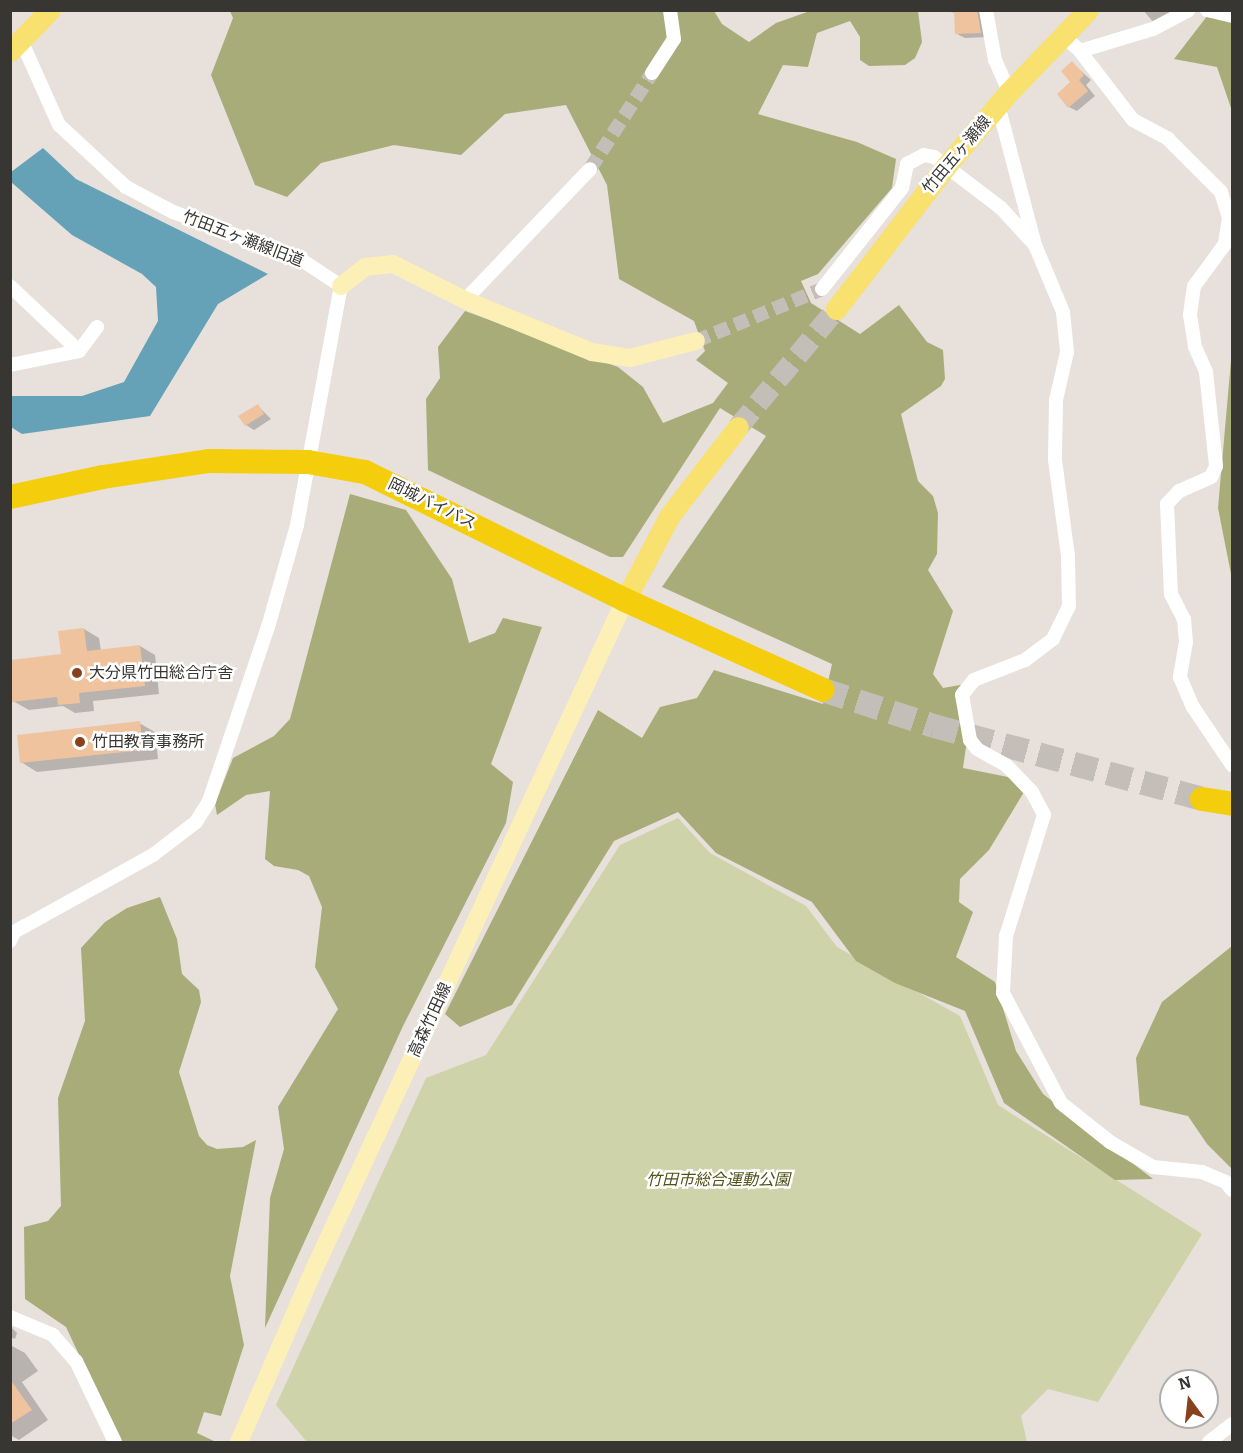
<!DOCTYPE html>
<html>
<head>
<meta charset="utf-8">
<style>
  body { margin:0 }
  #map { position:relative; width:1243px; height:1453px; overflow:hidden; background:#e7e0db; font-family:Bitter,"Noto Sans JP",serif }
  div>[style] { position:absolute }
  .green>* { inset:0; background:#cfd3aa }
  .forest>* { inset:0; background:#a8ac78 }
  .water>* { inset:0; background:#65a2b7 }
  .shadow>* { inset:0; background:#0003 }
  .building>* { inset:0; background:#f0c39f }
  .street-tunnel>* { height:14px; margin-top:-7px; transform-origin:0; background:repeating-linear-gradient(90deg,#c4beb9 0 14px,transparent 0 21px) }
  .primary-tunnel>* { height:21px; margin-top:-10.5px; transform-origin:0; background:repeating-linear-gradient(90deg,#c4beb9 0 21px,transparent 0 31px) }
  .highway-tunnel>* { height:24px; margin-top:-12px; transform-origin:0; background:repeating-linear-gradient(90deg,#c4beb9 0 24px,transparent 0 36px) }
  .street>* { height:14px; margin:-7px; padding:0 7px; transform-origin:7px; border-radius:7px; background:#fff }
  .secondary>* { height:18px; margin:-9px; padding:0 9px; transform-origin:9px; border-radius:9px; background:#fcf0b6 }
  .primary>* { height:21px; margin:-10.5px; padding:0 10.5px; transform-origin:10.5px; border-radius:10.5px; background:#f8e16e }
  .highway>* { height:24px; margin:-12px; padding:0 12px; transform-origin:12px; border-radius:12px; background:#f4cd0d }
  .dots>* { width:16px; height:16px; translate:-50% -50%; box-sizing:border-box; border:3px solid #fff; border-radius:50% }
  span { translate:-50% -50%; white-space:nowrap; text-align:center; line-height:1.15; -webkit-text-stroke:5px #fff; paint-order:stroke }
  .street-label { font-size:16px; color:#383633 }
  .poi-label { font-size:16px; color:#383633 }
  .left { translate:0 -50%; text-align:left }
  .park-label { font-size:16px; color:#505216; font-style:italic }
  .frame { position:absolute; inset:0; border:12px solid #383633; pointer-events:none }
  .north { position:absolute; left:1159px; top:1369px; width:60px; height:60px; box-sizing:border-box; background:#fff; border:2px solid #afafad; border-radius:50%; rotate:345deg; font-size:16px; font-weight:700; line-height:24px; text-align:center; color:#383633 }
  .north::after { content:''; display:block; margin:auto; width:21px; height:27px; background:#88411d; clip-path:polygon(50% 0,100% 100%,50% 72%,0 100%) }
</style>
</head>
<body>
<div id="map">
  <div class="green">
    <div style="clip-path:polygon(678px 818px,710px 853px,806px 906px,837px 947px,960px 1016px,998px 1105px,1202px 1234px,1098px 1402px,1048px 1389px,1021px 1416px,1027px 1442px,307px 1442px,276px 1405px,426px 1078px,486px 1055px,620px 845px)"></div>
  </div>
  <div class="forest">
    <div style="clip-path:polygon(230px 11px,714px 11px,722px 24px,749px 42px,776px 23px,810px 11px,918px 11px,922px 42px,915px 58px,905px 65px,869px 66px,860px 60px,860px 37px,850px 21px,817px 33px,808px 67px,783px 65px,758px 114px,857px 142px,896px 159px,892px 188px,818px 274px,801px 281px,811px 303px,860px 334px,899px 305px,927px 342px,943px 350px,945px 379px,941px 386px,901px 414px,918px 481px,933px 496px,938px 513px,937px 554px,928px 570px,953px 611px,933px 674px,943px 688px,966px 684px,968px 733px,963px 768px,1013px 778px,1024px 792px,989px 850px,960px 879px,959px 902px,973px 912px,956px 957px,995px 982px,1016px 1051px,1043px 1094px,1153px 1179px,1115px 1180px,1004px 1103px,965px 1011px,895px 983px,856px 961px,812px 902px,716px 853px,678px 812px,614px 841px,512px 1005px,460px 1027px,445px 1014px,598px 710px,642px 738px,660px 707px,697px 698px,714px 670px,823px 704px,832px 664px,662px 587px,766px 436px,720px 408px,623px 557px,610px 557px,428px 470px,426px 399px,440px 378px,438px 347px,465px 311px,618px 367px,643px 387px,663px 423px,713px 403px,728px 383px,696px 360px,705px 351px,694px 321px,619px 279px,607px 185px,566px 105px,505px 114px,461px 155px,394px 145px,321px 163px,287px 197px,255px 185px,211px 75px,233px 18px)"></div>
    <div style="clip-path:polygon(1211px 11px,1232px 11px,1232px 111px,1217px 67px,1174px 59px)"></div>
    <div style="clip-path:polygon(1232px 349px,1232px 579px,1218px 508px)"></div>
    <div style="clip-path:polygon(350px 494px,406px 510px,452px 579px,469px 643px,495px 633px,503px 618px,542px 627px,491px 764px,513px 782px,506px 823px,403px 1026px,265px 1328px,270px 1198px,284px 1149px,278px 1107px,338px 1009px,315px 967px,322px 907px,309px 876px,298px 870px,274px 866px,265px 859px,270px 791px,246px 795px,217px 815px,215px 804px,233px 758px,274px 736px,290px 719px)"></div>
    <div style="clip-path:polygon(160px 897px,177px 939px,182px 974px,199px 990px,201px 1002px,179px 1072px,199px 1136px,207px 1145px,217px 1149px,243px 1147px,256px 1140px,230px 1276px,244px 1345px,221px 1416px,204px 1412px,197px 1433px,216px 1442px,120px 1442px,66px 1327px,25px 1299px,24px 1227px,48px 1221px,61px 1206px,58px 1098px,85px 1021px,81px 948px,105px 922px,127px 908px)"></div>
    <div style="clip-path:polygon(1232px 946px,1232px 1169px,1207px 1144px,1188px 1116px,1140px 1105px,1136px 1058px,1162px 1002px)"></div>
  </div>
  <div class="water">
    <div style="clip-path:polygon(43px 148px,76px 179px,268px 274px,218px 304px,150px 416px,22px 434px,11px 427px,11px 396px,82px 396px,124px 382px,158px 321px,156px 287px,142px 274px,72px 235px,11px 182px,11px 172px)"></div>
  </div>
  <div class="shadow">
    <div style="clip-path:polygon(939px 10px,985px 10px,989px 37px,965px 38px,957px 34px,956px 13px)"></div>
    <div style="clip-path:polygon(1143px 10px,1183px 10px,1154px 23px)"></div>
    <div style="clip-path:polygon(1072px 63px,1091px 80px,1086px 85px,1095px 96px,1077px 111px,1069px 107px)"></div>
    <div style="clip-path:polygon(258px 406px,271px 419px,254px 430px,246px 425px)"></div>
    <div style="clip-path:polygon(84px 629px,99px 638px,101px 651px,140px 646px,155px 655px,159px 694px,93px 701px,94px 711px,75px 713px,63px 706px,29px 710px,13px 701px,10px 661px,63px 655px)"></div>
    <div style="clip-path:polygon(139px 723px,155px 732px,158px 759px,37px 772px,21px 762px)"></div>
    <div style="clip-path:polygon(10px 1326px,17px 1333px,15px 1339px,10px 1337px)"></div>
    <div style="clip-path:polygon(10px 1345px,25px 1353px,38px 1371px,22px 1382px,48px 1420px,19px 1440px,10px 1435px)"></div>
  </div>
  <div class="building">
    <div style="clip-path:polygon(954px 10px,977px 10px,981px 33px,955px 34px)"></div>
    <div style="clip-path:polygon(1072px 61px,1084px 75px,1079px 80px,1088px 91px,1068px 108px,1057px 94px,1070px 82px,1061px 71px)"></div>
    <div style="clip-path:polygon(258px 404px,264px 414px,245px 426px,238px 416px)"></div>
    <div style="clip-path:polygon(84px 628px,87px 651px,140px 645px,145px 686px,79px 693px,80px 703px,58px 705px,57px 697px,12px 702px,10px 660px,61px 654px,58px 631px)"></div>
    <div style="clip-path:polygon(140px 721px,143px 750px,20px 763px,17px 735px)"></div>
    <div style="clip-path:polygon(10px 1379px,32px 1410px,10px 1424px)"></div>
  </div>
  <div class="street-tunnel">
    <div style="left:590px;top:169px;width:114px;rotate:-57.1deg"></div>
    <div style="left:696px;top:341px;width:136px;rotate:-22.4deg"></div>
  </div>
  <div class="primary-tunnel">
    <div style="left:738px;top:427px;width:153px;rotate:-50.3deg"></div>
  </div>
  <div class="highway-tunnel">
    <div style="left:823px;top:690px;width:117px;rotate:18deg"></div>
    <div style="left:934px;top:726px;width:278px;rotate:15.2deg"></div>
  </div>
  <div class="street">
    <div style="left:986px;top:10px;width:51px;rotate:79.8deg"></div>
    <div style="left:995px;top:60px;width:35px;rotate:66deg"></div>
    <div style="left:1207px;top:10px;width:26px;rotate:13deg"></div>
    <div style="left:1063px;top:36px;width:23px;rotate:41deg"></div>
    <div style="left:1080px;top:51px;width:76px;rotate:-16.8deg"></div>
    <div style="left:1153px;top:29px;width:40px;rotate:-28deg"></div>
    <div style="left:1080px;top:51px;width:87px;rotate:52.5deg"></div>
    <div style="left:1133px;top:120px;width:40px;rotate:28deg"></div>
    <div style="left:1168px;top:139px;width:75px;rotate:45deg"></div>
    <div style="left:1221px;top:192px;width:27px;rotate:73deg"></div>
    <div style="left:1229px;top:218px;width:26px;rotate:99deg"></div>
    <div style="left:1225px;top:244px;width:52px;rotate:126.4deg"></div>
    <div style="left:1194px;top:286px;width:29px;rotate:98deg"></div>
    <div style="left:1190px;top:315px;width:32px;rotate:81deg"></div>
    <div style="left:1195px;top:347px;width:27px;rotate:66deg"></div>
    <div style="left:1206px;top:372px;width:95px;rotate:83.9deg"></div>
    <div style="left:1216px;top:466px;width:12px;rotate:114deg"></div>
    <div style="left:1211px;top:477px;width:35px;rotate:156deg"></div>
    <div style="left:1179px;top:491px;width:18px;rotate:133deg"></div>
    <div style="left:1167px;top:504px;width:90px;rotate:87.5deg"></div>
    <div style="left:1171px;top:594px;width:28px;rotate:63deg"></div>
    <div style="left:1184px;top:619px;width:23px;rotate:85deg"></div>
    <div style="left:1186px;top:642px;width:36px;rotate:100deg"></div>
    <div style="left:1180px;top:677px;width:33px;rotate:67deg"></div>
    <div style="left:1193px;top:707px;width:70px;rotate:56.1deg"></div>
    <div style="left:652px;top:73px;width:40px;rotate:-57.1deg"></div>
    <div style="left:674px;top:39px;width:29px;rotate:-98deg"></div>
    <div style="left:998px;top:105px;width:145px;rotate:75.2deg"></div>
    <div style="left:1035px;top:245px;width:73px;rotate:67.3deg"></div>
    <div style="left:1063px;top:312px;width:40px;rotate:84.3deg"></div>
    <div style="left:1067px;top:352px;width:49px;rotate:102.9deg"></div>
    <div style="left:1056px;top:400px;width:60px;rotate:91deg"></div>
    <div style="left:1055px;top:460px;width:97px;rotate:82.3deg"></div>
    <div style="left:1068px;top:556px;width:50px;rotate:88.9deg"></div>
    <div style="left:1069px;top:606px;width:37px;rotate:116deg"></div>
    <div style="left:1053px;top:639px;width:35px;rotate:143deg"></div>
    <div style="left:1025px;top:660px;width:55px;rotate:158.6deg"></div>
    <div style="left:974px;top:680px;width:19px;rotate:129deg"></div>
    <div style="left:962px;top:695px;width:46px;rotate:79.9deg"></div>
    <div style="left:970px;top:740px;width:11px;rotate:52deg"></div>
    <div style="left:977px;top:749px;width:33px;rotate:29deg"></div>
    <div style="left:1006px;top:765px;width:37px;rotate:46deg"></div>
    <div style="left:1032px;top:792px;width:26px;rotate:62deg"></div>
    <div style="left:1044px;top:815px;width:127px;rotate:107.4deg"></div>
    <div style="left:1006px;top:936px;width:57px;rotate:93deg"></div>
    <div style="left:1003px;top:993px;width:124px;rotate:62.2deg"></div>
    <div style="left:1061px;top:1103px;width:63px;rotate:38.5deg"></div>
    <div style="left:1110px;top:1142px;width:50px;rotate:30.2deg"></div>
    <div style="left:1153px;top:1167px;width:49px;rotate:5.8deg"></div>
    <div style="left:1202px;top:1172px;width:26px;rotate:23deg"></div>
    <div style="left:1226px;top:1182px;width:10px;rotate:53deg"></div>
    <div style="left:10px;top:286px;width:95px;rotate:43.3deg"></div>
    <div style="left:822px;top:289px;width:129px;rotate:-51.6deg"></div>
    <div style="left:902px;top:188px;width:25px;rotate:-78deg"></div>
    <div style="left:907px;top:164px;width:19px;rotate:-28deg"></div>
    <div style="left:924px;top:155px;width:10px;rotate:11deg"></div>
    <div style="left:934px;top:157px;width:84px;rotate:37.3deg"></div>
    <div style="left:1001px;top:208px;width:50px;rotate:47.4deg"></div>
    <div style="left:465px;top:300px;width:181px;rotate:-46.3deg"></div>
    <div style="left:10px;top:365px;width:70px;rotate:-11.5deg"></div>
    <div style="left:79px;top:351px;width:30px;rotate:-53deg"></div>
    <div style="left:10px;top:941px;width:10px;rotate:-66deg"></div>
    <div style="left:14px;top:932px;width:13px;rotate:-29deg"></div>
    <div style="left:25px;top:926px;width:146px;rotate:-29deg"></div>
    <div style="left:153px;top:855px;width:54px;rotate:-37.5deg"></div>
    <div style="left:196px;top:822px;width:25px;rotate:-58deg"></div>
    <div style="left:209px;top:801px;width:184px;rotate:-71.3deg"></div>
    <div style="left:268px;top:627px;width:106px;rotate:-74.1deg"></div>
    <div style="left:297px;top:525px;width:243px;rotate:-79.6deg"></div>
    <div style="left:341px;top:286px;width:49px;rotate:-146.6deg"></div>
    <div style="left:300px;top:259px;width:135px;rotate:-159.7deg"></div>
    <div style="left:173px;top:212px;width:53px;rotate:-152deg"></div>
    <div style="left:126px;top:187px;width:91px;rotate:-137.2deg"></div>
    <div style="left:59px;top:125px;width:93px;rotate:-114.1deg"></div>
    <div style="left:10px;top:1317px;width:47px;rotate:22.7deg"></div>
    <div style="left:53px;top:1335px;width:35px;rotate:49deg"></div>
    <div style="left:76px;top:1361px;width:90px;rotate:64.3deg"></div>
    <div style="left:1209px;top:1442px;width:29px;rotate:-38deg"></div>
  </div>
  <div class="secondary">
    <div style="left:341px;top:286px;width:31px;rotate:-38deg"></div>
    <div style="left:365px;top:267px;width:28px;rotate:-6deg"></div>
    <div style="left:393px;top:264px;width:80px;rotate:26.6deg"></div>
    <div style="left:465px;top:300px;width:137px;rotate:22.3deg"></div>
    <div style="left:592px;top:352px;width:38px;rotate:9deg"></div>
    <div style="left:630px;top:358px;width:68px;rotate:-14.4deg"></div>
    <div style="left:239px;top:1442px;width:195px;rotate:-66.5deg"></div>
    <div style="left:317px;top:1263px;width:731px;rotate:-65.08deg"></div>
  </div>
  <div class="primary">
    <div style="left:10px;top:51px;width:57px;rotate:-45.7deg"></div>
    <div style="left:836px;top:309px;width:180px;rotate:-52.4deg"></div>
    <div style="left:946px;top:166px;width:97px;rotate:-49.6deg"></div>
    <div style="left:1009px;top:92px;width:114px;rotate:-46.1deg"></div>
    <div style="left:625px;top:600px;width:96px;rotate:-62.1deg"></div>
    <div style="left:670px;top:515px;width:111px;rotate:-52.3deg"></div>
  </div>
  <div class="highway">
    <div style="left:10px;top:497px;width:95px;rotate:-12.1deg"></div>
    <div style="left:103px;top:477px;width:107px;rotate:-8.6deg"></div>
    <div style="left:209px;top:461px;width:99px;rotate:0.6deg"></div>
    <div style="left:308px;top:462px;width:58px;rotate:10deg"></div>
    <div style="left:365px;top:472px;width:290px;rotate:26.2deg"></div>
    <div style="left:625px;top:600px;width:217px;rotate:24.4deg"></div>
    <div style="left:1202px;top:799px;width:30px;rotate:9deg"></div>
  </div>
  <div class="dots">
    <div style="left:77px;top:673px;background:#88411d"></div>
    <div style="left:80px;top:742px;background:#88411d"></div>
  </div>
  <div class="street-label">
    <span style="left:957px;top:155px;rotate:-50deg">竹田五ヶ瀬線</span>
    <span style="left:243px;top:239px;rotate:21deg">竹田五ヶ瀬線旧道</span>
    <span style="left:432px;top:504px;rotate:26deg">岡城バイパス</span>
    <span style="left:430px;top:1020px;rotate:-65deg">高森竹田線</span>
  </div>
  <div class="poi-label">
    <span class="left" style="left:89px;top:673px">大分県竹田総合庁舎</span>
    <span class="left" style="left:92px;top:742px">竹田教育事務所</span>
  </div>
  <div class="park-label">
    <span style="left:718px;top:1180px">竹田市総合運動公園</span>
  </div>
  <div class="frame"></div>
  <div class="north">N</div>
</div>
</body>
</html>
